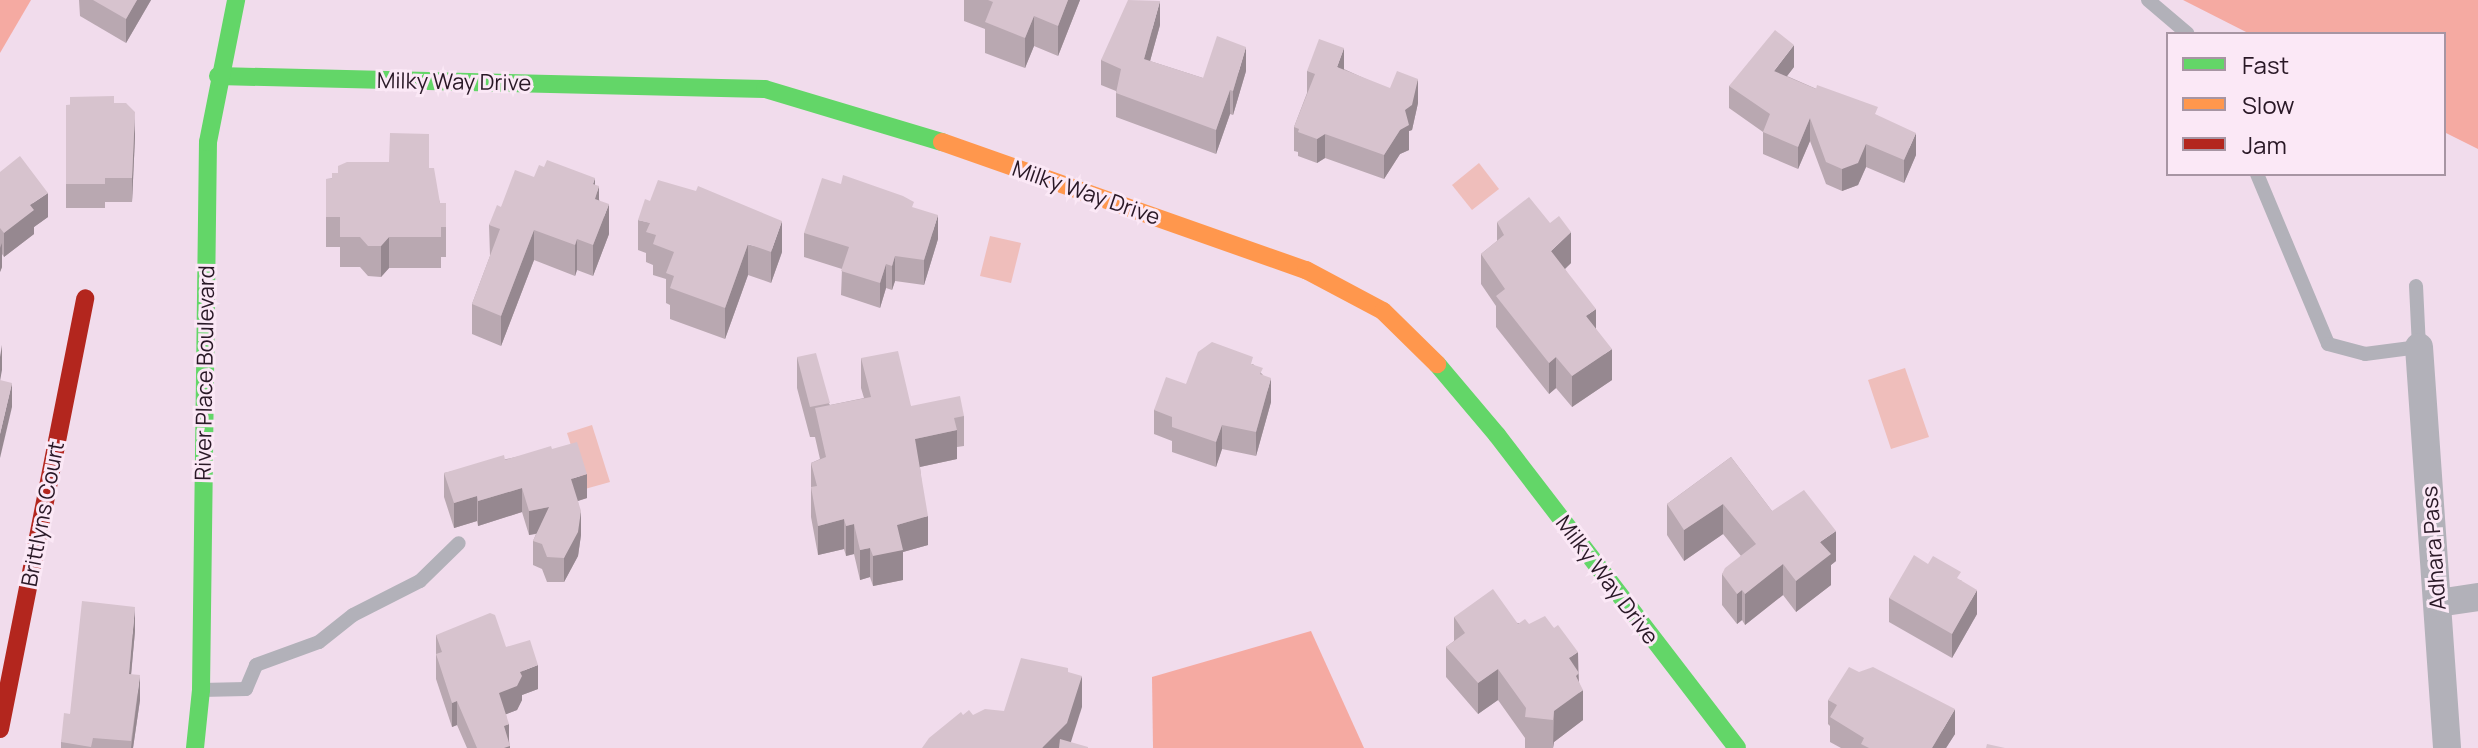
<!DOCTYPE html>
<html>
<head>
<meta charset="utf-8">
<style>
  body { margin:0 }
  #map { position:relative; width:2478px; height:748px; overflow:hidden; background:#f1dcec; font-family:Manrope,sans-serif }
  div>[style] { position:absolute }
  .green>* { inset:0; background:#efbebb }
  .forest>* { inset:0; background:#f5aaa2 }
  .lane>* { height:14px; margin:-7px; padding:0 7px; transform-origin:7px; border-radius:7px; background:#b2b1b9 }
  .street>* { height:28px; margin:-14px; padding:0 14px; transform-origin:14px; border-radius:14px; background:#b2b1b9 }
  .fast>* { height:18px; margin:-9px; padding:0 9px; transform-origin:9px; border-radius:9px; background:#63d668 }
  .slow>* { height:18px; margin:-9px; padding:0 9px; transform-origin:9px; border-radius:9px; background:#ff974d }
  .jam>* { height:18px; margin:-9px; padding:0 9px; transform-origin:9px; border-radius:9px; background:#b3261e }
  .wall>* { inset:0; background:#b9a8b1 }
  .shaded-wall>* { inset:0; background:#968890 }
  .building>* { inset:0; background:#d7c3ce }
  span { translate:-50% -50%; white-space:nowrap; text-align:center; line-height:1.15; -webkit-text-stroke:6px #fbe8f6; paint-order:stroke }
  .street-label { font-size:22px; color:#291826 }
  .legend { position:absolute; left:2166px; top:32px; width:280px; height:144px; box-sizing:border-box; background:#fbe8f6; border:2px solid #a795a3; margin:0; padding:10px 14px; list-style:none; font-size:24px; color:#291826 }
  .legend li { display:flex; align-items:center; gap:16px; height:40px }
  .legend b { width:40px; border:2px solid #a795a3 }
</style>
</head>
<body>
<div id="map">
  <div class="green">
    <div style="clip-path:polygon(1479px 163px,1499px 189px,1472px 210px,1452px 185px)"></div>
    <div style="clip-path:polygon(990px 236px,1021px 243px,1011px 283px,980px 276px)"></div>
    <div style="clip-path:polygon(1905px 368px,1929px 437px,1891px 449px,1868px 380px)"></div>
    <div style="clip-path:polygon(592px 425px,610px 482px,585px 489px,567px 433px)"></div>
  </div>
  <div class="forest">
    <div style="clip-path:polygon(0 0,31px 0,0 53px)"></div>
    <div style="clip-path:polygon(2183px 0,2478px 0,2478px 149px,2444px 132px,2444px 34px,2250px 34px)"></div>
    <div style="clip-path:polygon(1311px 631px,1364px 748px,1153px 748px,1152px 677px)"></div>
  </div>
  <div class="lane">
    <div style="left:2148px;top:0;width:52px;rotate:40.4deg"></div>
    <div style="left:2257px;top:174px;width:184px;rotate:67.3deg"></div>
    <div style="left:2328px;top:344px;width:38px;rotate:15deg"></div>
    <div style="left:2365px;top:354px;width:54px;rotate:-7.4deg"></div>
    <div style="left:2419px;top:347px;width:61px;rotate:-92.8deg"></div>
    <div style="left:201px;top:690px;width:45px;rotate:-1.3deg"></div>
    <div style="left:246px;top:689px;width:26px;rotate:-67deg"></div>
    <div style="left:256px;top:665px;width:67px;rotate:-20.1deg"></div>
    <div style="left:319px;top:642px;width:43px;rotate:-38.5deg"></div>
    <div style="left:353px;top:615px;width:75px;rotate:-26.9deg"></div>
    <div style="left:420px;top:581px;width:54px;rotate:-44.3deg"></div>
  </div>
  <div class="street">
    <div style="left:2419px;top:347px;width:402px;rotate:86deg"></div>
    <div style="left:2438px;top:603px;width:40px;rotate:-8.5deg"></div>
  </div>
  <div class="fast">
    <div style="left:218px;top:76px;width:547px;rotate:1.36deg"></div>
    <div style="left:765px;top:89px;width:185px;rotate:16.7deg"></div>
    <div style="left:1437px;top:364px;width:93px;rotate:49.8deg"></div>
    <div style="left:1497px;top:435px;width:394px;rotate:52.5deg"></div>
    <div style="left:195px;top:748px;width:58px;rotate:-84.1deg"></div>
    <div style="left:201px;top:690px;width:548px;rotate:-89.27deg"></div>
    <div style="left:208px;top:142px;width:145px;rotate:-78.8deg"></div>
  </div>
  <div class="slow">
    <div style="left:942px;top:142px;width:386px;rotate:19.4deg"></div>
    <div style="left:1306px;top:270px;width:87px;rotate:28deg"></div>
    <div style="left:1383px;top:311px;width:76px;rotate:44.5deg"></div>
  </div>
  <div class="jam">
    <div style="left:0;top:729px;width:439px;rotate:-78.8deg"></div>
  </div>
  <div class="wall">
    <div style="clip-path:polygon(79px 0,151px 0,126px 43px,80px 16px)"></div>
    <div style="clip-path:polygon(964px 0,1080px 0,1058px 56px,1034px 46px,1025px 68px,985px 53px,985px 29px,964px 21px)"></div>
    <div style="clip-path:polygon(1160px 25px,1150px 61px,1203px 78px,1246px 71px,1233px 115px,1230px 114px,1216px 154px,1116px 117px,1116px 91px,1101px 85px,1101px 60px)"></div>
    <div style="clip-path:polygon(1794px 67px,1787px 76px,1878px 116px,1916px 155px,1904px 183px,1866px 167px,1858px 185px,1842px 191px,1826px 184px,1810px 141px,1798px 169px,1763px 154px,1763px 132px,1729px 108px,1729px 86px)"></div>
    <div style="clip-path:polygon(1344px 69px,1418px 103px,1412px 130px,1409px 131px,1409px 150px,1400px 154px,1384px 179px,1325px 158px,1317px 163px,1298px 156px,1298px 152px,1294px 151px,1294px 127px,1307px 93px,1307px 71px)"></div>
    <div style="clip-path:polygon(114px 103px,135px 137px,132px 202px,105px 202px,105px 208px,66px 208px,66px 105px)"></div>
    <div style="clip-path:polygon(429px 168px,440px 203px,446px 203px,446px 257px,441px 257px,441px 268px,389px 268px,381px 277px,368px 276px,360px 267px,340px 267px,340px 247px,326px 247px,326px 179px)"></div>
    <div style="clip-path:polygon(0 172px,48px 217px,34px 227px,34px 234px,4px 257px,2px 254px,2px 267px,0 272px)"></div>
    <div style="clip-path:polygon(595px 185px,609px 234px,593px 276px,577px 270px,575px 276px,534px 260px,501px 346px,472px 334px,472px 304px,490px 256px,489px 225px,501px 207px)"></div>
    <div style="clip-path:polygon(914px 208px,938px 239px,924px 285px,895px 281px,892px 290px,886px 288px,880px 308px,841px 295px,842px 269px,804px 257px,804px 233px)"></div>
    <div style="clip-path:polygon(638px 220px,782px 252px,771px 283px,748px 275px,725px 339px,670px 319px,670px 305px,666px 303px,666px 279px,653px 275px,653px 265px,646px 262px,646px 253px,638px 250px)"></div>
    <div style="clip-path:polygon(1497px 222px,1571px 263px,1565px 269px,1596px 329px,1612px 380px,1572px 407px,1556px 388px,1549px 394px,1496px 327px,1496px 306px,1481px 284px,1481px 254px,1497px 241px)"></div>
    <div style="clip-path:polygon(797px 357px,830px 405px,864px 398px,861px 388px,861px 358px,911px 406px,964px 416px,964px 446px,957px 447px,957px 459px,920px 467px,928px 545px,903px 552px,903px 580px,873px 586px,870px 577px,860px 580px,854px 554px,846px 556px,844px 549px,818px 555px,811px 517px,811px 463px,820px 459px,815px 437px,810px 437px,797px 388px)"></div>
    <div style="clip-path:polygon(1253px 364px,1263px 375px,1271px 402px,1256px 456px,1222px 449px,1216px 467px,1172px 452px,1172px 441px,1154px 434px,1154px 410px,1186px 384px)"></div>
    <div style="clip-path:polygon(552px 449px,587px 498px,578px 501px,581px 535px,578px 556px,564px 582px,547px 582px,542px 569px,533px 565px,533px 541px,536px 534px,529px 535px,522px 512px,478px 526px,477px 521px,454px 528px,444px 497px,444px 473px)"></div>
    <div style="clip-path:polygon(1731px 457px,1772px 511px,1836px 561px,1831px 565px,1831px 585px,1796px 612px,1783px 595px,1745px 625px,1742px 620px,1737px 624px,1722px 605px,1722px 574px,1741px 556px,1723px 534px,1684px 561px,1667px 535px,1667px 504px)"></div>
    <div style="clip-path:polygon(1961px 580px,1977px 614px,1952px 658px,1889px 622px,1889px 598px)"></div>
    <div style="clip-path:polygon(1454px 617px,1529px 624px,1554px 628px,1578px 672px,1583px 720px,1554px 742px,1553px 748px,1525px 748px,1525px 738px,1498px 700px,1478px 714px,1446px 677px,1446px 647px,1454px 641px)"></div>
    <div style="clip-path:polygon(135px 631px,131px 674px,140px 700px,133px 748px,61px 748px,61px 742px,70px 714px)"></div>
    <div style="clip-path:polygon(436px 635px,506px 647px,538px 689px,522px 695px,522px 700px,517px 710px,506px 714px,510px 748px,467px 748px,457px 725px,452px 727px,436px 679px)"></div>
    <div style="clip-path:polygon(1828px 700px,1955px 734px,1946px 748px,1841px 748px,1830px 742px,1830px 726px,1828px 724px)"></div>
  </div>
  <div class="shaded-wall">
    <div style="clip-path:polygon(137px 0,151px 0,126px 43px,126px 19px)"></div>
    <div style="clip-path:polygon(1068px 0,1080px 0,1058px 56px,1058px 26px)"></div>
    <div style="clip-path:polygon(1160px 1px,1160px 25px,1144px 83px,1144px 59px)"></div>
    <div style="clip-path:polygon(1034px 16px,1034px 46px,1025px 68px,1025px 38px)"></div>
    <div style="clip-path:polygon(1794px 45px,1794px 67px,1774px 93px,1774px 71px)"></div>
    <div style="clip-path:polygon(1246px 47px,1246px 71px,1233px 115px,1233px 91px)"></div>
    <div style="clip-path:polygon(1344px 48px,1344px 73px,1337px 67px)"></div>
    <div style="clip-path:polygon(1418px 79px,1418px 103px,1412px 130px,1409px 131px,1409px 150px,1400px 154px,1384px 179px,1384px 155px,1400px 130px,1405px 110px)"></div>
    <div style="clip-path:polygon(1230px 90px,1230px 114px,1216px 154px,1216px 130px)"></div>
    <div style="clip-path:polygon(135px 112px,135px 137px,132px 202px,132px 178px)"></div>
    <div style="clip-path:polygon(1810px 118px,1810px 141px,1798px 169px,1798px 147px)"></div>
    <div style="clip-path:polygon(1916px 133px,1916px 155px,1904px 183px,1904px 160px)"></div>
    <div style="clip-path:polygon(1325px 134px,1325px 158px,1317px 163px,1317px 139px)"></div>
    <div style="clip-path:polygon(1866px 144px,1866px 167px,1858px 185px,1842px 191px,1842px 169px)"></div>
    <div style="clip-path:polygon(595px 178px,595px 198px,599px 186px,599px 217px,595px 229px,593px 184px)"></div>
    <div style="clip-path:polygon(48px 193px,48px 217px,34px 227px,34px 234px,4px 257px,4px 233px,30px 205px)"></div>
    <div style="clip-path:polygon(609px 204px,609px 234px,593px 276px,593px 245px)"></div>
    <div style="clip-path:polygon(938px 215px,938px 239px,924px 285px,924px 260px)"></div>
    <div style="clip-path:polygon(782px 221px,782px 252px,771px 283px,771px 252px)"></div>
    <div style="clip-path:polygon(534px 230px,534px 260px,501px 346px,501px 316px)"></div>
    <div style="clip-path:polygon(1571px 232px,1571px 263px,1551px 282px,1551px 251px)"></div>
    <div style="clip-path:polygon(389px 237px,389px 268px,381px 277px,381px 246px)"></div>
    <div style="clip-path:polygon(577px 239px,577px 270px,575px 276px,575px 245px)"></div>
    <div style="clip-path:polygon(2px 243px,2px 267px,0 272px,0 248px)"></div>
    <div style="clip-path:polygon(748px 244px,748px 275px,725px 339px,725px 308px)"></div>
    <div style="clip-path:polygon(895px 256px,895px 281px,892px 290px,892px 266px)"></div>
    <div style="clip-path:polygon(886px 264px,886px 288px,880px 308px,880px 283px)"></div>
    <div style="clip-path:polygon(1596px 309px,1596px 339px,1586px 316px)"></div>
    <div style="clip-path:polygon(2px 345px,2px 370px,0 381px,0 357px)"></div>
    <div style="clip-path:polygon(1612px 349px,1612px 380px,1572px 407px,1572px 376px)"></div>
    <div style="clip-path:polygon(1556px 357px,1556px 388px,1549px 394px,1549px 363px)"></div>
    <div style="clip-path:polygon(1271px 378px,1271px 402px,1256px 456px,1256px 432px)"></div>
    <div style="clip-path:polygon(12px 383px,12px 407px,0 458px,0 434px)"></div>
    <div style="clip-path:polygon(1222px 425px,1222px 449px,1216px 467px,1216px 442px)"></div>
    <div style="clip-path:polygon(957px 430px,957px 459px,915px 468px,915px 439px)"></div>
    <div style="clip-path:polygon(587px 474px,587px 498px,571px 503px,571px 479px)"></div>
    <div style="clip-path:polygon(522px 488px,522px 512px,478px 526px,478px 501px)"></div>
    <div style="clip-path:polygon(477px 496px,477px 521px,454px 528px,454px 503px)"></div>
    <div style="clip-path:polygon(1723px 504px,1723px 534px,1684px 561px,1684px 530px)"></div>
    <div style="clip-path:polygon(549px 507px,549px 531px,529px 535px,529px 511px)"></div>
    <div style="clip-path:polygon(581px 511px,581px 535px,578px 556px,564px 582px,564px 558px)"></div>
    <div style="clip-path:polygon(928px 516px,928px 545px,903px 552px,903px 580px,873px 586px,873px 556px,897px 525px)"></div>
    <div style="clip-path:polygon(844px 519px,844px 549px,818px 555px,818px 526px)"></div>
    <div style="clip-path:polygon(854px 524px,854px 554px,846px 556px,846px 526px)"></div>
    <div style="clip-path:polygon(1836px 531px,1836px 561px,1831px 565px,1831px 585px,1796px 612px,1796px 581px,1820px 542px)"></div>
    <div style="clip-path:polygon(870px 548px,870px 577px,860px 580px,860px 550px)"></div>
    <div style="clip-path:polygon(1783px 564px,1783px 595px,1745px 625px,1745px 594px)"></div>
    <div style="clip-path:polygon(1742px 590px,1742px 620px,1737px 624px,1737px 594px)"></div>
    <div style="clip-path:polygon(1977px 590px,1977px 614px,1952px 658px,1952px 634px)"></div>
    <div style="clip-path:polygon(135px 607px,135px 631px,129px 698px,129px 674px)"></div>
    <div style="clip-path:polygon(1578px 652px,1579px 693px,1583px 690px,1583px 720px,1554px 742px,1553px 748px,1554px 711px,1569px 658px)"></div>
    <div style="clip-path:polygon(538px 665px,538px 689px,522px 695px,522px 700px,517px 710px,499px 717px,499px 693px,520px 672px)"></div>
    <div style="clip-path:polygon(1498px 669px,1498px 700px,1478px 714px,1478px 683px)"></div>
    <div style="clip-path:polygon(140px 675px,140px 700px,133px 748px,131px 748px)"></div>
    <div style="clip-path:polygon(1082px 676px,1082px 707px,1069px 748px,1042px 748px)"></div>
    <div style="clip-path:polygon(457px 701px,457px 725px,452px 727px,452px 703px)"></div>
    <div style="clip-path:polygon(1955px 709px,1955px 734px,1946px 748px,1932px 748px)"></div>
    <div style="clip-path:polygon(509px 724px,509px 746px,510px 746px,510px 748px,504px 748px,504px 726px)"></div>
  </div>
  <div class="building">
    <div style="clip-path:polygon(93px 0,137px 0,126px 19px)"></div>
    <div style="clip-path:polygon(988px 0,1068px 0,1058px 26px,1034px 16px,1025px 38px,985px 22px,993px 2px)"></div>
    <div style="clip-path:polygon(1128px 0,1160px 1px,1144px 59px,1203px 78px,1217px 36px,1246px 47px,1233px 91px,1230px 90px,1216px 130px,1116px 93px,1121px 69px,1101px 60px)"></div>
    <div style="clip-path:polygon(1775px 30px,1794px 45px,1774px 71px,1816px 89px,1817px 85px,1878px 107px,1875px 114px,1916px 133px,1904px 160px,1866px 144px,1858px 163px,1842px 169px,1826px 162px,1810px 118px,1798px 147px,1763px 132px,1770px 114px,1729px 86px)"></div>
    <div style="clip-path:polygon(1319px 39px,1344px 48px,1337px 67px,1390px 88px,1397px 71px,1418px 79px,1412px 105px,1405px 110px,1409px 125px,1400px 130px,1384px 155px,1325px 134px,1317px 139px,1298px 132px,1299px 129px,1294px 127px,1315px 74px,1307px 71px)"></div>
    <div style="clip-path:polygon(114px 96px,114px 103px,126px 103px,135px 112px,132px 178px,105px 178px,105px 184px,66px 184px,66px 105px,70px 105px,70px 97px)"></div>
    <div style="clip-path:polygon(390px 133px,429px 134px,429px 168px,434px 168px,440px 203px,446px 203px,446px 227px,441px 227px,441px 237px,389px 237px,381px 246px,368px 246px,360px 237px,340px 237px,340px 217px,326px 217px,326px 179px,332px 179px,332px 173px,338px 173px,338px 166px,347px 162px,389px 162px)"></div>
    <div style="clip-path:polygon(20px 156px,48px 193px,30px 205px,34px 210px,4px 233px,0 228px,0 172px)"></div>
    <div style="clip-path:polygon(547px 160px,595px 178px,593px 184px,599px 186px,595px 199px,609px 204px,593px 245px,577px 239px,575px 245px,534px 230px,501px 316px,472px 304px,500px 229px,489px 225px,497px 205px,501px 207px,515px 170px,534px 177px,539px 165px,544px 167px)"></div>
    <div style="clip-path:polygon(843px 175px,903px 196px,914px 202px,912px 207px,938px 215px,924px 260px,895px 256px,892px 266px,886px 264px,880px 283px,841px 271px,849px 247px,804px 233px,822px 178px,841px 184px)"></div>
    <div style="clip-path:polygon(658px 180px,696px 191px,698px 186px,782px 221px,771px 252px,748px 244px,725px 308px,670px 288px,674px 276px,666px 273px,674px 252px,653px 244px,656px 235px,646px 232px,650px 223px,638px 220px,645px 199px,650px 201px)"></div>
    <div style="clip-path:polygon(1529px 197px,1550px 223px,1559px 216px,1571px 232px,1551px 251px,1596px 309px,1586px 316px,1612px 349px,1572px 376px,1556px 357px,1549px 363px,1496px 296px,1505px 289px,1481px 254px,1504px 235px,1497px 222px)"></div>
    <div style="clip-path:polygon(1212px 342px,1253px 357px,1251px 364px,1263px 368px,1260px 374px,1271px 378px,1256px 432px,1222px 425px,1216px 442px,1172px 427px,1172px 417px,1154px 410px,1166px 377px,1186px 384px,1198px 352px)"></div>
    <div style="clip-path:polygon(898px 351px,911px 406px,960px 396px,964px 416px,954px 418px,957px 430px,915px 439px,928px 516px,897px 525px,903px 550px,873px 556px,870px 548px,860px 550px,854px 524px,846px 526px,844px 519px,818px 526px,811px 487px,817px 486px,811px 463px,826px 457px,815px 408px,871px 397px,861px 358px)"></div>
    <div style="clip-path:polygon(816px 353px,830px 403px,810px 407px,797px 357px)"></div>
    <div style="clip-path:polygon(0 380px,12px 383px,0 434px)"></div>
    <div style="clip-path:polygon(577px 442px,587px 474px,571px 479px,581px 511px,578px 532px,564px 558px,547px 557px,542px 544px,533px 541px,549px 507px,529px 511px,522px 488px,478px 501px,477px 496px,454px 503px,444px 473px,504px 455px,505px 460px,551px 446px,552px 449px)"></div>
    <div style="clip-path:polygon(1731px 457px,1772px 511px,1804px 490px,1836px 531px,1820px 542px,1831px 554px,1796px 581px,1783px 564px,1745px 594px,1742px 590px,1737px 594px,1722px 574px,1725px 568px,1756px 544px,1723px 504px,1684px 530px,1667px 504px)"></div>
    <div style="clip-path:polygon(1914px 555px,1928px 564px,1933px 556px,1961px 572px,1957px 578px,1977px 590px,1952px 634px,1889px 598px)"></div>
    <div style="clip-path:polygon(1493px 589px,1518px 624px,1525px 619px,1529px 624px,1545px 616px,1554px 628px,1558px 625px,1578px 652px,1569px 658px,1579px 673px,1576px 676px,1583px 690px,1554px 711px,1553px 720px,1525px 717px,1526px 708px,1498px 669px,1478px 683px,1446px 647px,1465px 633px,1454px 617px)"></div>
    <div style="clip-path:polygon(82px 601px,135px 607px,129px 674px,140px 675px,131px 741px,93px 738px,91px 747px,61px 742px,64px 713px,70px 714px)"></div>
    <div style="clip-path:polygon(490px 613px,495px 615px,506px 647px,530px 640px,538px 665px,520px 672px,522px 676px,517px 686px,499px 693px,509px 724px,504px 726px,510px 746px,504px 748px,477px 748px,457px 701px,452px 703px,436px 654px,442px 652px,436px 635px)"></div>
    <div style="clip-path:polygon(1021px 658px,1068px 668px,1068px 672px,1082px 676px,1067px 723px,1042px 748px,922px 748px,929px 738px,961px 712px,963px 715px,969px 710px,973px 715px,985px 709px,1004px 711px)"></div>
    <div style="clip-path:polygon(1849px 667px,1859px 672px,1873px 667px,1955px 709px,1932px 748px,1869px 748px,1861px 744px,1864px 738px,1830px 717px,1837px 705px,1828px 700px)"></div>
    <div style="clip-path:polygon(1060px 739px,1088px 747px,1088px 748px,1059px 748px)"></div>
    <div style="clip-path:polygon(1987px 744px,2005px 748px,1986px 748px)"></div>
  </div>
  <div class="street-label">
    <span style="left:454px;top:82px;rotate:1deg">Milky Way Drive</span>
    <span style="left:1086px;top:193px;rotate:19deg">Milky Way Drive</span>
    <span style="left:205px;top:373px;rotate:-89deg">River Place Boulevard</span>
    <span style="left:43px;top:514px;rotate:-79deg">Brittlyns Court</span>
    <span style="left:2434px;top:548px;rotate:-94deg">Adhara Pass</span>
    <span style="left:1607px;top:580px;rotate:53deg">Milky Way Drive</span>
  </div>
  <ul class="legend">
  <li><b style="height:10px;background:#63d668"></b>Fast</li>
  <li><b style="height:10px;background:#ff974d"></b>Slow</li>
  <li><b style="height:10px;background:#b3261e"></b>Jam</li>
  </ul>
</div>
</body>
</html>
